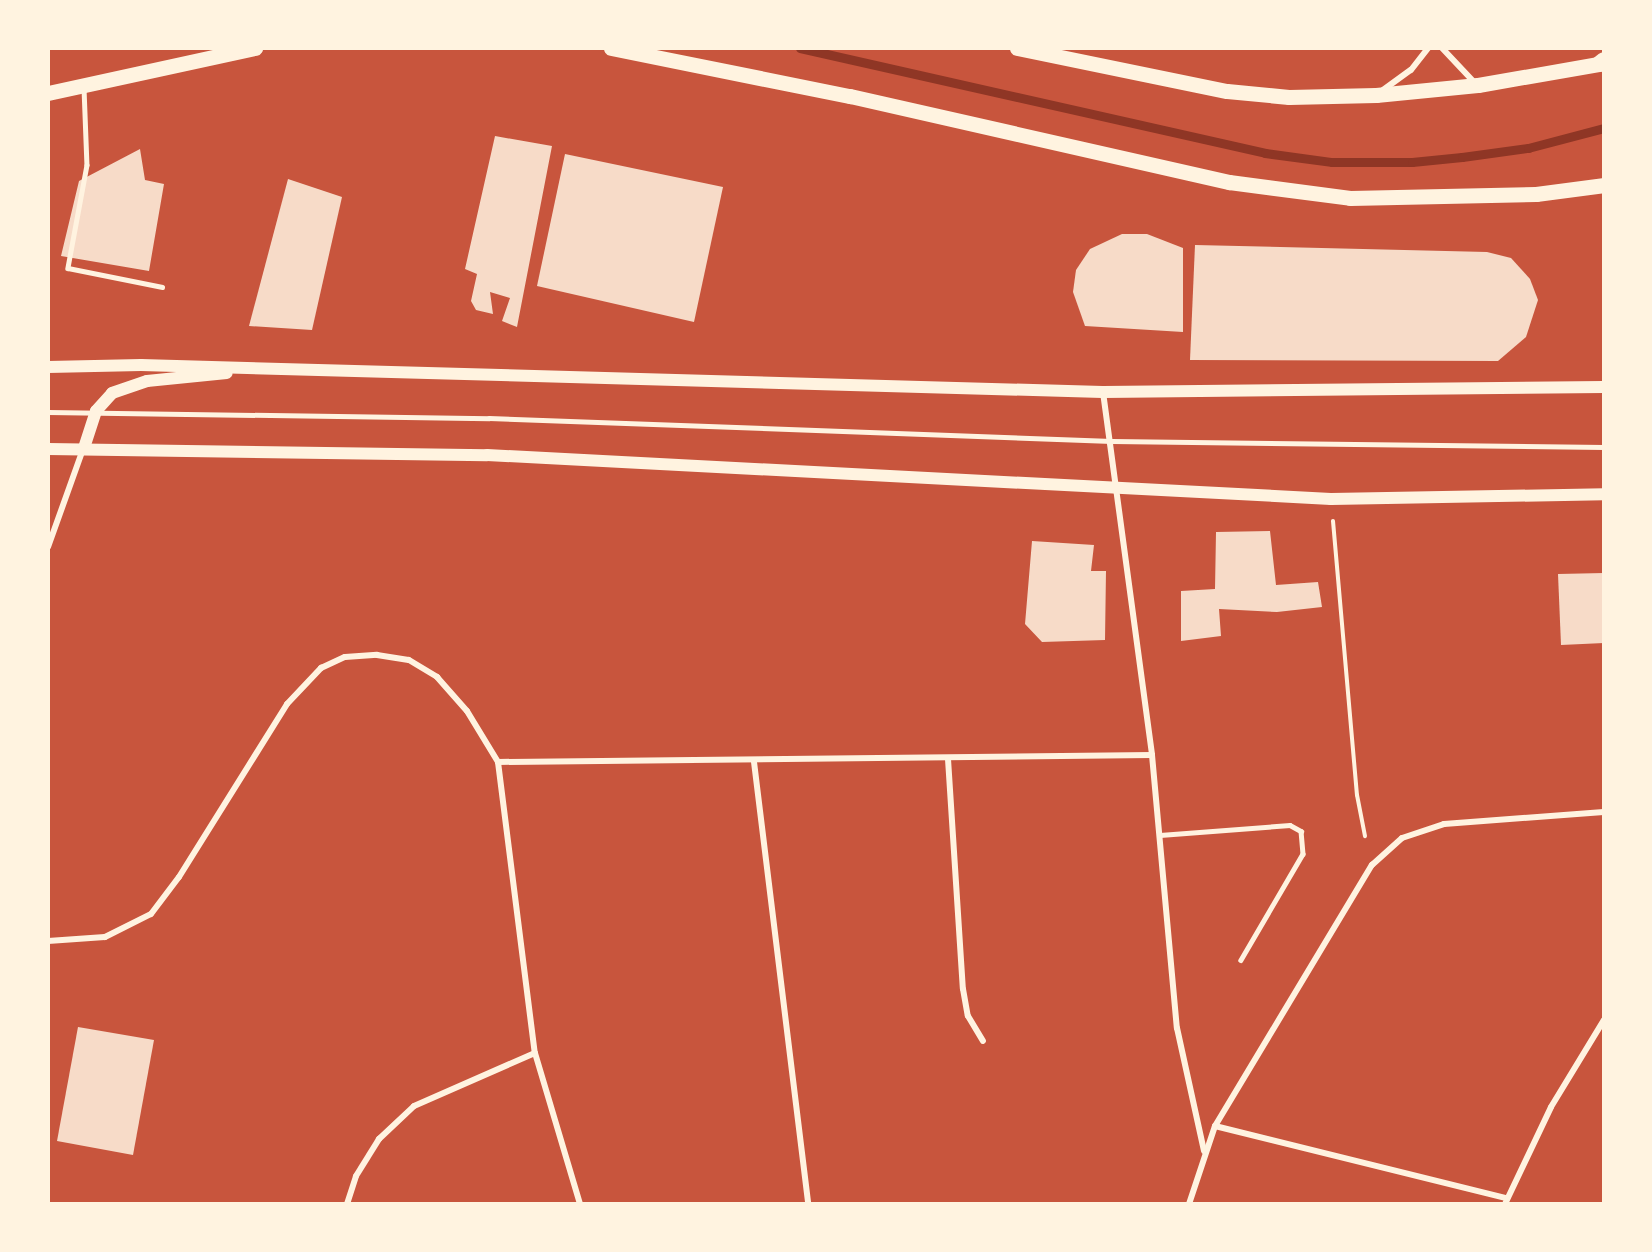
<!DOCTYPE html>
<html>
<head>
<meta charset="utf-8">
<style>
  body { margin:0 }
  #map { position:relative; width:1652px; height:1252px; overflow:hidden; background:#c8553d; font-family:"Noto Sans",sans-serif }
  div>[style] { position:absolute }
  .stream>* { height:9px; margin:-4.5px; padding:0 4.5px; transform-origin:4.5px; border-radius:4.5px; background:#8f3625 }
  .building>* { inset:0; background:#f7dbc8 }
  .path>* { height:4px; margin:-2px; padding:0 2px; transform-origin:2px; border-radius:2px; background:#fff3e0 }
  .service>* { height:4.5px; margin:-2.25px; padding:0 2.25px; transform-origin:2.25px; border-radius:2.25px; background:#fff3e0 }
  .minor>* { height:6px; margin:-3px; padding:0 3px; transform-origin:3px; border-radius:3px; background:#fff3e0 }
  .secondary>* { height:12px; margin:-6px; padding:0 6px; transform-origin:6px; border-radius:6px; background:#fff3e0 }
  .primary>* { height:15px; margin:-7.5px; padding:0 7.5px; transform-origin:7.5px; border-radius:7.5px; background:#fff3e0 }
  .trunk>* { height:16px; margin:-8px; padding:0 8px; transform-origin:8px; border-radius:8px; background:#fff3e0 }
  span { translate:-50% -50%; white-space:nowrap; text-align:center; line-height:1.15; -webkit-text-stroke:5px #fff3e0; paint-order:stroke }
  .frame { position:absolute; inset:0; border:50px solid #fff3e0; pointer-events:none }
</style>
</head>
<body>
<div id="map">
  <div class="stream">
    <div style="left:800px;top:48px;width:477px;rotate:12.7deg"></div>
    <div style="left:1265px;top:153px;width:68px;rotate:7.7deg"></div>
    <div style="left:1332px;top:162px;width:80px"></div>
    <div style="left:1412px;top:162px;width:50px;rotate:-5.7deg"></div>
    <div style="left:1462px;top:157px;width:67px;rotate:-7.8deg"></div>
    <div style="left:1528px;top:148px;width:79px;rotate:-14.7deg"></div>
  </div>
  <div class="building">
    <div style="clip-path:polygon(495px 136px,552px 146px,517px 327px,502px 321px,510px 298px,490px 292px,493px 314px,476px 310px,471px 301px,477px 274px,465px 269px)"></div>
    <div style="clip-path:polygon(140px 149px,145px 180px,164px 184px,149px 271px,61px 256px,79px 181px)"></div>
    <div style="clip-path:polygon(565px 154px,723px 187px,694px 322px,537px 286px)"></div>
    <div style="clip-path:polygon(288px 179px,342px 197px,312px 330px,249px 326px)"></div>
    <div style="clip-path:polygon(1122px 234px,1147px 234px,1183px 248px,1183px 332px,1085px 326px,1073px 292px,1076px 270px,1090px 249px)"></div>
    <div style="clip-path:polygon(1195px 245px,1487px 252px,1511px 258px,1530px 279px,1538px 300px,1526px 337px,1498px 361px,1190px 360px)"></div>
    <div style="clip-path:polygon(1270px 531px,1276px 585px,1318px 582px,1322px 607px,1277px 612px,1219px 609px,1221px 636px,1181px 641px,1181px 591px,1215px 589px,1216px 532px)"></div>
    <div style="clip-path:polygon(1032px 541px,1094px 545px,1091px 571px,1106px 571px,1105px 640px,1042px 642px,1025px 624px)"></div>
    <div style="clip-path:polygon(1604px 573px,1604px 643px,1561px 645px,1558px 574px)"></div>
    <div style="clip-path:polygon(78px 1027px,154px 1040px,133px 1155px,57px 1141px)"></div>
  </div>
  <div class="path">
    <div style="left:1333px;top:521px;width:275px;rotate:85deg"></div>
    <div style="left:1357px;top:795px;width:42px;rotate:79deg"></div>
  </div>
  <div class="service">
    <div style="left:84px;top:88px;width:77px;rotate:87.8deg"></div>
    <div style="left:87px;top:165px;width:105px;rotate:100.5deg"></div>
    <div style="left:68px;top:268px;width:96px;rotate:11.4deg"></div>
    <div style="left:48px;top:412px;width:441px;rotate:0.8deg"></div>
    <div style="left:489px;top:418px;width:623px;rotate:2.11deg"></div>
    <div style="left:1112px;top:441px;width:492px;rotate:0.7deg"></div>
    <div style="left:1160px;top:835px;width:130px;rotate:-4.4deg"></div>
    <div style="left:1290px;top:825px;width:13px;rotate:29deg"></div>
    <div style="left:1301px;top:831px;width:23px;rotate:85deg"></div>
    <div style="left:1303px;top:854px;width:123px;rotate:120.3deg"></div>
  </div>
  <div class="minor">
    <div style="left:1442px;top:48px;width:48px;rotate:46.7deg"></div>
    <div style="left:1383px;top:90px;width:34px;rotate:-36deg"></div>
    <div style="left:1411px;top:70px;width:28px;rotate:-52deg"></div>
    <div style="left:1103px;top:392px;width:366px;rotate:82.3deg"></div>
    <div style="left:1152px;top:755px;width:274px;rotate:84.8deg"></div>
    <div style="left:1177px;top:1028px;width:126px;rotate:77.6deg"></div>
    <div style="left:48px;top:547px;width:104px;rotate:-70.3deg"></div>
    <div style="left:948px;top:759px;width:230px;rotate:86.3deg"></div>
    <div style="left:963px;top:989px;width:27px;rotate:80deg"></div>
    <div style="left:968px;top:1016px;width:29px;rotate:59deg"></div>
    <div style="left:498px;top:762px;width:654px;rotate:-0.61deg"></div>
    <div style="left:754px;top:762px;width:445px;rotate:83deg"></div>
    <div style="left:48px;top:941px;width:57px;rotate:-4deg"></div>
    <div style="left:105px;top:937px;width:51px;rotate:-26.6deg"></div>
    <div style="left:151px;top:914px;width:46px;rotate:-52.9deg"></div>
    <div style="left:179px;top:877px;width:204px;rotate:-58deg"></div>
    <div style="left:287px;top:704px;width:50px;rotate:-46.6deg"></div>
    <div style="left:321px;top:668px;width:26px;rotate:-25deg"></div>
    <div style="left:345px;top:657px;width:32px;rotate:-4deg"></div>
    <div style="left:377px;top:655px;width:32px;rotate:9deg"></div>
    <div style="left:409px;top:660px;width:33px;rotate:31deg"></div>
    <div style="left:437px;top:677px;width:45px;rotate:48.6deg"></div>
    <div style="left:467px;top:711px;width:60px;rotate:58.7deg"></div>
    <div style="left:498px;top:762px;width:293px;rotate:82.8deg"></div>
    <div style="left:535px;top:1053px;width:158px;rotate:73.4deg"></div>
    <div style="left:1215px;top:1126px;width:301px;rotate:13.9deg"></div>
    <div style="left:347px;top:1204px;width:29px;rotate:-72deg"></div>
    <div style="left:356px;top:1176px;width:44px;rotate:-58.1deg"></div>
    <div style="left:379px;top:1139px;width:48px;rotate:-43.3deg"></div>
    <div style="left:414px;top:1106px;width:132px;rotate:-23.7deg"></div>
    <div style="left:1189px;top:1204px;width:82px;rotate:-71.6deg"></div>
    <div style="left:1215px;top:1126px;width:305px;rotate:-59deg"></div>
    <div style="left:1372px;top:865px;width:40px;rotate:-42deg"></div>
    <div style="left:1402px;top:838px;width:44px;rotate:-18.4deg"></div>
    <div style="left:1444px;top:824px;width:160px;rotate:-4.3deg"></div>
    <div style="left:1505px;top:1204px;width:107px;rotate:-64.6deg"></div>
    <div style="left:1551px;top:1107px;width:102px;rotate:-58.7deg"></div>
  </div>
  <div class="secondary">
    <div style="left:48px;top:367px;width:93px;rotate:-1.2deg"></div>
    <div style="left:141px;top:365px;width:962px;rotate:1.61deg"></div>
    <div style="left:1103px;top:392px;width:501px;rotate:-0.57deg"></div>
    <div style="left:84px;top:448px;width:39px;rotate:-72deg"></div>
    <div style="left:96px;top:411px;width:24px;rotate:-48deg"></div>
    <div style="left:112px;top:393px;width:37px;rotate:-19deg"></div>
    <div style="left:147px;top:381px;width:80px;rotate:-5.7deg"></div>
    <div style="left:48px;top:449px;width:439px;rotate:0.8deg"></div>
    <div style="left:487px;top:455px;width:845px;rotate:2.98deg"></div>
    <div style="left:1331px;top:499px;width:273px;rotate:-1deg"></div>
  </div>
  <div class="primary">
    <div style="left:611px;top:48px;width:244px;rotate:11.4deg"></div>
    <div style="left:850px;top:96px;width:389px;rotate:12.8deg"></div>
    <div style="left:1229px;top:182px;width:122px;rotate:7.5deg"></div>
    <div style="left:1350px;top:198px;width:186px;rotate:-1.2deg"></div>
    <div style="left:1536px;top:194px;width:69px;rotate:-7.5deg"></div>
    <div style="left:1017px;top:48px;width:214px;rotate:11.6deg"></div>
    <div style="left:1227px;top:91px;width:62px;rotate:5.5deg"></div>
    <div style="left:1289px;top:97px;width:87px;rotate:-1.3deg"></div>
    <div style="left:1376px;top:95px;width:102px;rotate:-5.6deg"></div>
    <div style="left:1478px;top:85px;width:128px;rotate:-9.9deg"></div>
    <div style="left:48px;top:93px;width:212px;rotate:-12.3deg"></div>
  </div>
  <div class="trunk">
    <div style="left:1599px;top:64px;width:6px;rotate:-39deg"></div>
  </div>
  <div class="frame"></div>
</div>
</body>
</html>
